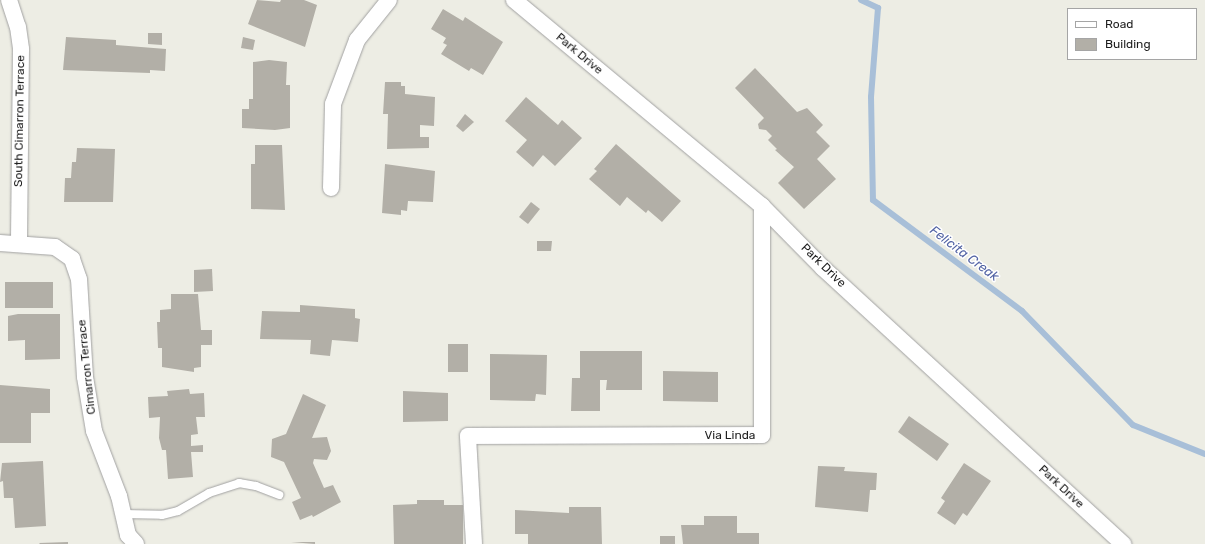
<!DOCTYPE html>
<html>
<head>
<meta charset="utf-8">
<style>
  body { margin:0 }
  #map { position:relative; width:1205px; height:544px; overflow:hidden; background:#edede4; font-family:Rubik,sans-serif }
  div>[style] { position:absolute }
  .stream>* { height:6px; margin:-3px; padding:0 3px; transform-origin:3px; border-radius:3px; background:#a8bfd8 }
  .building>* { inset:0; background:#b2afa7 }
  .roads { filter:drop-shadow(0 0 1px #a1a1a1) drop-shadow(0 0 1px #a1a1a1) }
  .lane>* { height:8px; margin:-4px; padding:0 4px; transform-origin:4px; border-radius:4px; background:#fff }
  .street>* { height:16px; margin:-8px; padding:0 8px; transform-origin:8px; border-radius:8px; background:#fff }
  span { translate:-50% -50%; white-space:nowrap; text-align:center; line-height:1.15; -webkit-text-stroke:3px #fff; paint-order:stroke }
  .street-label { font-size:12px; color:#1d1d1d }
  .water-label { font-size:13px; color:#5263a4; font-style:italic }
  .legend { position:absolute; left:1067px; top:8px; width:130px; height:52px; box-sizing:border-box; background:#fff; border:1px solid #a5a5a5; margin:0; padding:5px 7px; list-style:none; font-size:12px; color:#1d1d1d }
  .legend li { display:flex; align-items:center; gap:8px; height:20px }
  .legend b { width:20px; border:1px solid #a5a5a5 }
</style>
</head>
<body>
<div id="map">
  <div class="stream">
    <div style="left:861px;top:0;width:19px;rotate:25deg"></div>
    <div style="left:878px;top:8px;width:89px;rotate:94.5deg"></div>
    <div style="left:871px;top:97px;width:103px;rotate:88.9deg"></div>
    <div style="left:873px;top:200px;width:186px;rotate:36.7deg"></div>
    <div style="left:1022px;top:311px;width:159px;rotate:45.8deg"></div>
    <div style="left:1133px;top:425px;width:78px;rotate:21.9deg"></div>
  </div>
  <div class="building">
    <div style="clip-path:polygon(257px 0,280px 2px,281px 0,304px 0,317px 5px,305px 47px,248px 24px)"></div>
    <div style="clip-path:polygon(443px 9px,463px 21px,465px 17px,503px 42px,483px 75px,471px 68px,469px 71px,441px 54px,447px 45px,443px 43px,446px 38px,431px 29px)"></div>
    <div style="clip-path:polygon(148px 33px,162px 33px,162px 45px,148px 44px)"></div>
    <div style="clip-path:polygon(66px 37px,116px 40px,116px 45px,166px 49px,165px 71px,150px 70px,150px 73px,63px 70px)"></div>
    <div style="clip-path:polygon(243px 37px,255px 40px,253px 50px,241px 48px)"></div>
    <div style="clip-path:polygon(269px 60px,287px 62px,286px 85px,290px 85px,290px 128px,275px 130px,242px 128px,242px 109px,249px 109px,249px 99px,253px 99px,253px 62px)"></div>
    <div style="clip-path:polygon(755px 68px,797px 112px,807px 108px,823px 125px,816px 132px,830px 146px,817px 159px,836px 179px,804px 209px,778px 183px,794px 167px,775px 150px,777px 149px,768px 140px,772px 136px,766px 130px,759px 129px,758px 124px,764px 118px,735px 88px)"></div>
    <div style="clip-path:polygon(385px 82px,401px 82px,401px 86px,405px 86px,405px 94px,435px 97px,434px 126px,420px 125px,420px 137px,429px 137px,429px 148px,387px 149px,388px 114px,383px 114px)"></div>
    <div style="clip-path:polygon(526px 97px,558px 125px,562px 120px,582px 138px,555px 166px,543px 155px,533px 167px,516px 152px,527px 140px,505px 121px)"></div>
    <div style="clip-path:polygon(465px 114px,474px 122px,463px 132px,456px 126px)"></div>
    <div style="clip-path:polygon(616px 144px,681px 201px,662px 222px,648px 210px,646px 213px,627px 197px,620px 206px,589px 179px,597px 171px,594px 169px)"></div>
    <div style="clip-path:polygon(255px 145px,282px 145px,285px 210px,251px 209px,251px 164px,255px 164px)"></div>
    <div style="clip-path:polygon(77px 148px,115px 149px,113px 202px,64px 202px,65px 178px,71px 178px,72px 162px,76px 162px)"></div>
    <div style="clip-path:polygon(385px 164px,435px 171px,433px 202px,408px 201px,407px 211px,401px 210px,401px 215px,382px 213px)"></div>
    <div style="clip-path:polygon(531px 202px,540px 209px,528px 224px,519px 217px)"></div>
    <div style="clip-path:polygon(537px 241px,552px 241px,551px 251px,537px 251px)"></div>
    <div style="clip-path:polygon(212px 269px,213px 291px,194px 292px,194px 270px)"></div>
    <div style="clip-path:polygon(5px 282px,53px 282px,53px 308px,5px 308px)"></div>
    <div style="clip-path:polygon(171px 294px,198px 294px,201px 330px,212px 330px,212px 345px,201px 345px,201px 367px,194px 368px,194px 372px,162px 367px,162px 348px,158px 348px,157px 322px,160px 322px,160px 310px,171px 309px)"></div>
    <div style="clip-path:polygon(300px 305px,355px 309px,355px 318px,360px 319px,358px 342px,332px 340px,330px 356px,310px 354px,311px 340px,260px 339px,262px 311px,300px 312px)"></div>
    <div style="clip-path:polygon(18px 314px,60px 314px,60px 359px,25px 360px,25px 340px,8px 341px,8px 316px)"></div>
    <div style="clip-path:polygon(448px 344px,468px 344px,468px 372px,448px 372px)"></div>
    <div style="clip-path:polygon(580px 351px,642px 351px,642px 390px,606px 390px,607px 380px,600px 380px,600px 411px,571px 411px,572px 378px,580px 378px)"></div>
    <div style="clip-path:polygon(490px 354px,547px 355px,546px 395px,536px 394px,535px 401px,490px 400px)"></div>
    <div style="clip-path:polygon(663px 371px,718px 372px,718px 402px,663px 401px)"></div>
    <div style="clip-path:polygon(0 385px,50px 389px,50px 413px,31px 413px,31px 443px,0 443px)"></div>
    <div style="clip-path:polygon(189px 389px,190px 394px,204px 393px,205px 417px,196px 417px,198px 434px,191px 435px,191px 446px,203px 445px,203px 452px,191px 452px,193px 477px,168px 479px,166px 450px,162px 450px,159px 438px,160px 417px,149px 418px,148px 397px,168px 396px,167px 391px)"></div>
    <div style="clip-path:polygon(403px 391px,448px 393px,448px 421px,403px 422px)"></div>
    <div style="clip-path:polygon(303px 394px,326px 405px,312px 438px,327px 437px,331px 451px,327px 460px,314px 459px,313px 463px,324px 488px,333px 485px,341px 502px,313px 517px,312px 515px,300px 520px,292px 502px,301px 498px,284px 462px,271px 457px,272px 439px,286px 434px)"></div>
    <div style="clip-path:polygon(909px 416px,949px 444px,937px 461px,898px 432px)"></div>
    <div style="clip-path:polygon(43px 461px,46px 526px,15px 528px,13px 498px,4px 498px,3px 481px,0 482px,2px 463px)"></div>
    <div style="clip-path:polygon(964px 463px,991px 481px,967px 516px,963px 513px,955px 525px,937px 513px,945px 501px,941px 498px)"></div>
    <div style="clip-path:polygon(818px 466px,845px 467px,844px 471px,877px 473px,876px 490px,870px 490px,868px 512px,815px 507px)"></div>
    <div style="clip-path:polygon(417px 500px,444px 500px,444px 505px,463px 505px,463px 544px,394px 544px,393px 505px,417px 504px)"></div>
    <div style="clip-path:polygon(569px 507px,601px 507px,602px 544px,528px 544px,528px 534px,515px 534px,515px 510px,569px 513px)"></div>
    <div style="clip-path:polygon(704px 516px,737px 516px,737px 533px,759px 533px,759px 544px,683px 544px,681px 525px,704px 525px)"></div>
    <div style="clip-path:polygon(660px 536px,675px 536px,675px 544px,660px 544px)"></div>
    <div style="clip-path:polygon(68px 542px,68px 544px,40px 544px,39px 543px)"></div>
    <div style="clip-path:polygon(291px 542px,315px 542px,315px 544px)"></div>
  </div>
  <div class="roads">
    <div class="lane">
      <div style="left:123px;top:514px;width:39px;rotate:1deg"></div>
      <div style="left:162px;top:515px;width:16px;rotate:-14deg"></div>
      <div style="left:178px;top:511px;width:36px;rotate:-30deg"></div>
      <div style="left:209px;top:493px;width:32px;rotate:-18deg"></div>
      <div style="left:239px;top:483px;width:17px;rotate:10deg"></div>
      <div style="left:256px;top:486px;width:25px;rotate:21deg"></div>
    </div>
    <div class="street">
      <div style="left:9px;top:0;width:28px;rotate:72deg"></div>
      <div style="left:18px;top:27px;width:22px;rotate:82deg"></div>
      <div style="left:21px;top:49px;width:194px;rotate:90.6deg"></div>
      <div style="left:514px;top:0;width:322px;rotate:39.7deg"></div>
      <div style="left:762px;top:206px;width:87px;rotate:45.5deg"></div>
      <div style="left:823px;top:268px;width:408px;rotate:42.6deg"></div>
      <div style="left:331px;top:188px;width:84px;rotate:-88.6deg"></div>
      <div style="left:333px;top:104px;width:68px;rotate:-69.4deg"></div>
      <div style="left:357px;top:40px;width:51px;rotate:-51.3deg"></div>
      <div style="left:0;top:243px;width:55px;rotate:4.2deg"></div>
      <div style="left:55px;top:247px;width:21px;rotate:35deg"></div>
      <div style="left:72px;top:259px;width:21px;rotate:71deg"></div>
      <div style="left:79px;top:279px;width:98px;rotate:86.5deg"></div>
      <div style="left:85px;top:377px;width:55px;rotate:80.5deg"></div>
      <div style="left:94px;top:431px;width:70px;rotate:69deg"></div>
      <div style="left:119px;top:496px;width:40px;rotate:77deg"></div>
      <div style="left:128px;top:535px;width:12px;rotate:48deg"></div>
      <div style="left:474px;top:544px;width:108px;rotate:-93.2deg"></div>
      <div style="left:468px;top:436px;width:294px;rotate:-0.2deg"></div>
      <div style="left:762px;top:435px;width:229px;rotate:-90deg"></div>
    </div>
  </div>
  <div class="street-label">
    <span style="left:579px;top:54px;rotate:40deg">Park Drive</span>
    <span style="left:20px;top:121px;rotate:-89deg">South Cimarron Terrace</span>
    <span style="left:823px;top:266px;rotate:44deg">Park Drive</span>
    <span style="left:87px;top:367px;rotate:-96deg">Cimarron Terrace</span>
    <span style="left:730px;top:436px">Via Linda</span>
    <span style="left:1061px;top:487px;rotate:43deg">Park Drive</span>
  </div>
  <div class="water-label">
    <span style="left:964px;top:254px;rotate:37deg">Felicita Creak</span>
  </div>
  <ul class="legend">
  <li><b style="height:5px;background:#fff"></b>Road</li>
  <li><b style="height:11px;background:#b2afa7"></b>Building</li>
  </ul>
</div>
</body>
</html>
